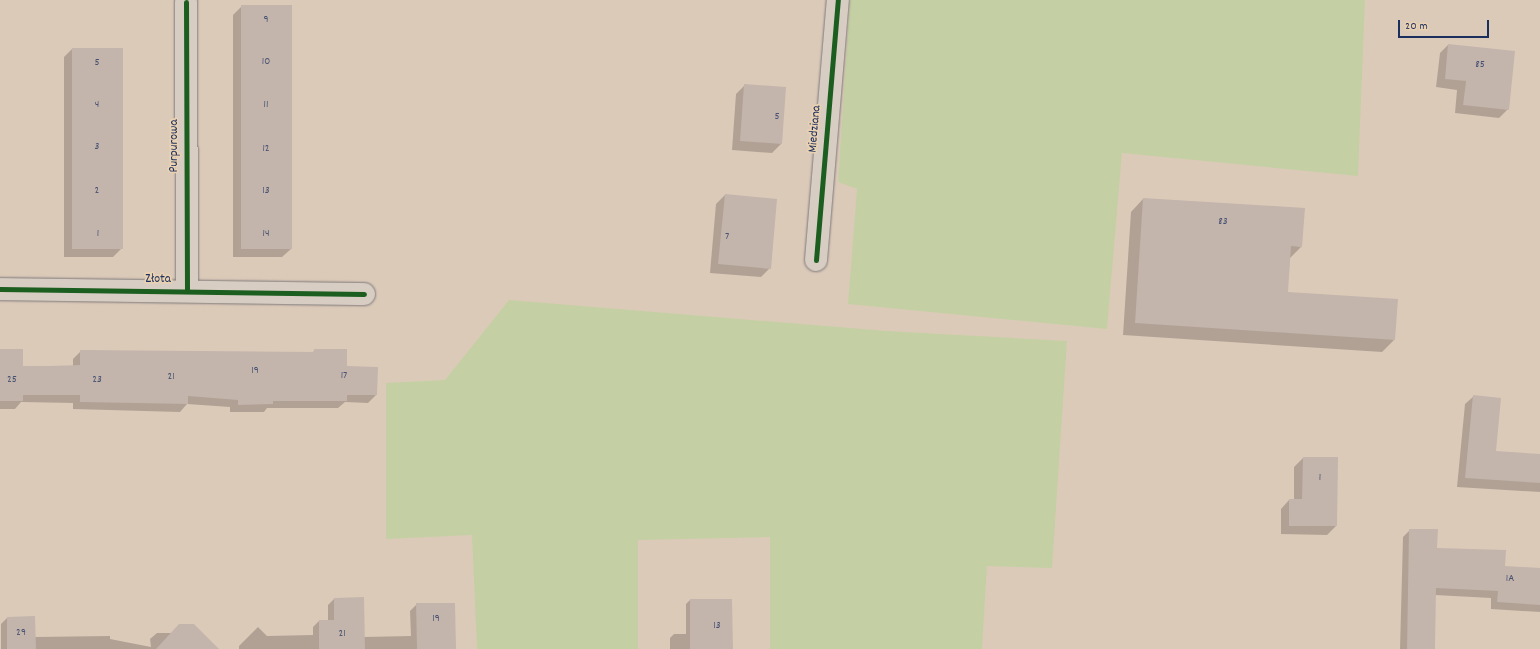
<!DOCTYPE html>
<html>
<head>
<meta charset="utf-8">
<style>
  body { margin:0 }
  #map { position:relative; width:1540px; height:649px; overflow:hidden; background:#dccab9; font-family:Dekko,sans-serif }
  div>[style] { position:absolute }
  .green>* { inset:0; background:#c4d0a3 }
  .shadow>* { inset:0; background:#0003 }
  .building>* { inset:0; background:#c3b4ac }
  .roads { filter:drop-shadow(0 0 1px #7e7a7b) drop-shadow(0 0 1px #7e7a7b) }
  .minor>* { height:22px; margin:-11px; padding:0 11px; transform-origin:11px; border-radius:11px; background:#d8cdc2 }
  .cycleway>* { height:5px; margin:-2.5px; padding:0 2.5px; transform-origin:2.5px; border-radius:2.5px; background:#1b5e20 }
  span { translate:-50% -50%; white-space:nowrap; text-align:center; line-height:1.15; -webkit-text-stroke:3.5px #e9d1b1; paint-order:stroke }
  .number-label { font-size:11px; color:#475272 }
  .number-label span { -webkit-text-stroke-width:0 }
  .street-label { font-size:13px; color:#1b2f5e }
  .scale { position:absolute; left:1398px; top:20px; width:91px; height:18px; box-sizing:border-box; border:2px solid #1b2f5e; border-top:0; padding-left:5px; font-size:12px; line-height:14px; white-space:nowrap; color:#1b2f5e; -webkit-text-stroke:3px #e9d1b1; paint-order:stroke }
</style>
</head>
<body>
<div id="map">
  <div class="green">
    <div style="clip-path:polygon(850px 0,1365px 0,1358px 176px,1122px 153px,1107px 329px,848px 304px,857px 189px,838px 182px)"></div>
    <div style="clip-path:polygon(509px 300px,887px 331px,1067px 341px,1052px 568px,987px 566px,982px 649px,770px 649px,770px 537px,638px 540px,638px 649px,477px 649px,472px 535px,386px 539px,386px 383px,445px 380px)"></div>
  </div>
  <div class="shadow">
    <div style="clip-path:polygon(242px 6px,291px 249px,282px 257px,233px 257px,233px 15px)"></div>
    <div style="clip-path:polygon(1448px 45px,1508px 109px,1499px 118px,1455px 113px,1457px 90px,1436px 87px,1440px 53px)"></div>
    <div style="clip-path:polygon(72px 49px,122px 248px,113px 257px,64px 257px,64px 57px)"></div>
    <div style="clip-path:polygon(745px 85px,785px 88px,781px 144px,772px 153px,732px 150px,736px 94px)"></div>
    <div style="clip-path:polygon(725px 195px,776px 200px,770px 268px,761px 277px,710px 273px,716px 204px)"></div>
    <div style="clip-path:polygon(1143px 199px,1301px 247px,1289px 259px,1287px 293px,1394px 340px,1382px 352px,1123px 335px,1131px 212px)"></div>
    <div style="clip-path:polygon(0 350px,22px 367px,73px 366px,73px 359px,81px 351px,312px 353px,315px 350px,346px 367px,376px 395px,368px 403px,345px 402px,338px 408px,267px 408px,264px 412px,230px 412px,230px 407px,187px 404px,180px 412px,73px 409px,73px 403px,21px 402px,15px 409px,0 409px)"></div>
    <div style="clip-path:polygon(1474px 396px,1495px 452px,1540px 455px,1540px 492px,1457px 487px,1465px 404px)"></div>
    <div style="clip-path:polygon(1303px 458px,1337px 458px,1336px 526px,1327px 535px,1281px 534px,1281px 509px,1289px 500px,1294px 500px,1294px 467px)"></div>
    <div style="clip-path:polygon(1410px 530px,1436px 549px,1504px 567px,1540px 569px,1540px 612px,1491px 609px,1491px 598px,1435px 595px,1434px 649px,1400px 649px,1403px 537px)"></div>
    <div style="clip-path:polygon(334px 599px,364px 637px,411px 636px,410px 611px,417px 604px,455px 649px,239px 649px,239px 646px,258px 627px,267px 636px,313px 635px,313px 627px,319px 621px,328px 621px,328px 605px)"></div>
    <div style="clip-path:polygon(690px 600px,732px 649px,670px 649px,670px 638px,674px 634px,686px 634px,686px 604px)"></div>
    <div style="clip-path:polygon(34px 617px,35px 637px,110px 636px,110px 639px,151px 647px,150px 639px,157px 633px,172px 633px,218px 649px,1px 649px,1px 624px,7px 618px)"></div>
  </div>
  <div class="building">
    <div style="clip-path:polygon(241px 5px,292px 5px,292px 249px,241px 249px)"></div>
    <div style="clip-path:polygon(1448px 44px,1515px 51px,1509px 110px,1463px 105px,1466px 81px,1445px 79px)"></div>
    <div style="clip-path:polygon(72px 48px,123px 48px,123px 249px,72px 249px)"></div>
    <div style="clip-path:polygon(744px 84px,786px 87px,782px 144px,740px 141px)"></div>
    <div style="clip-path:polygon(725px 194px,777px 199px,771px 269px,718px 264px)"></div>
    <div style="clip-path:polygon(1143px 198px,1305px 208px,1302px 247px,1291px 246px,1288px 292px,1398px 299px,1395px 340px,1135px 323px)"></div>
    <div style="clip-path:polygon(0 349px,23px 349px,23px 366px,50px 366px,80px 365px,80px 350px,314px 352px,314px 349px,347px 349px,347px 366px,378px 367px,377px 395px,347px 395px,347px 401px,273px 401px,273px 404px,238px 405px,238px 400px,188px 396px,188px 404px,80px 402px,80px 395px,23px 395px,23px 401px,0 401px)"></div>
    <div style="clip-path:polygon(1473px 395px,1501px 398px,1496px 451px,1540px 454px,1540px 483px,1465px 478px)"></div>
    <div style="clip-path:polygon(1303px 457px,1338px 457px,1337px 526px,1289px 526px,1289px 499px,1302px 499px)"></div>
    <div style="clip-path:polygon(1409px 529px,1438px 529px,1437px 548px,1506px 550px,1505px 566px,1540px 568px,1540px 605px,1497px 602px,1498px 591px,1436px 588px,1435px 649px,1407px 649px)"></div>
    <div style="clip-path:polygon(364px 597px,365px 649px,319px 649px,319px 620px,334px 620px,334px 598px)"></div>
    <div style="clip-path:polygon(690px 599px,732px 599px,733px 649px,690px 649px)"></div>
    <div style="clip-path:polygon(416px 603px,455px 603px,456px 649px,417px 649px)"></div>
    <div style="clip-path:polygon(35px 616px,36px 649px,7px 649px,7px 617px)"></div>
    <div style="clip-path:polygon(179px 624px,194px 624px,219px 649px,156px 649px)"></div>
  </div>
  <div class="roads">
    <div class="minor">
      <div style="left:186px;top:2px;width:289px;rotate:89.8deg"></div>
      <div style="left:816px;top:260px;width:261px;rotate:-85.2deg"></div>
      <div style="left:0;top:289px;width:364px;rotate:0.8deg"></div>
    </div>
  </div>
  <div class="cycleway">
    <div style="left:186px;top:2px;width:289px;rotate:89.8deg"></div>
    <div style="left:816px;top:260px;width:261px;rotate:-85.2deg"></div>
    <div style="left:0;top:289px;width:364px;rotate:0.8deg"></div>
  </div>
  <div class="number-label">
    <span style="left:266px;top:20px">9</span>
    <span style="left:266px;top:62px">10</span>
    <span style="left:97px;top:63px">5</span>
    <span style="left:1480px;top:65px">85</span>
    <span style="left:97px;top:105px">4</span>
    <span style="left:266px;top:105px">11</span>
    <span style="left:777px;top:117px">5</span>
    <span style="left:97px;top:147px">3</span>
    <span style="left:266px;top:149px">12</span>
    <span style="left:97px;top:191px">2</span>
    <span style="left:266px;top:191px">13</span>
    <span style="left:1223px;top:222px">83</span>
    <span style="left:98px;top:234px">1</span>
    <span style="left:266px;top:234px">14</span>
    <span style="left:727px;top:237px">7</span>
    <span style="left:255px;top:371px">19</span>
    <span style="left:344px;top:376px">17</span>
    <span style="left:171px;top:377px">21</span>
    <span style="left:12px;top:380px">25</span>
    <span style="left:97px;top:380px">23</span>
    <span style="left:1320px;top:478px">1</span>
    <span style="left:1510px;top:579px">1A</span>
    <span style="left:436px;top:619px">19</span>
    <span style="left:717px;top:626px">13</span>
    <span style="left:21px;top:633px">29</span>
    <span style="left:342px;top:634px">21</span>
  </div>
  <div class="street-label">
    <span style="left:816px;top:129px;rotate:-85deg">Miedziana</span>
    <span style="left:175px;top:146px;rotate:-90deg">Purpurowa</span>
    <span style="left:158px;top:280px">Złota</span>
  </div>
  <div class="scale">20 m</div>
</div>
</body>
</html>
